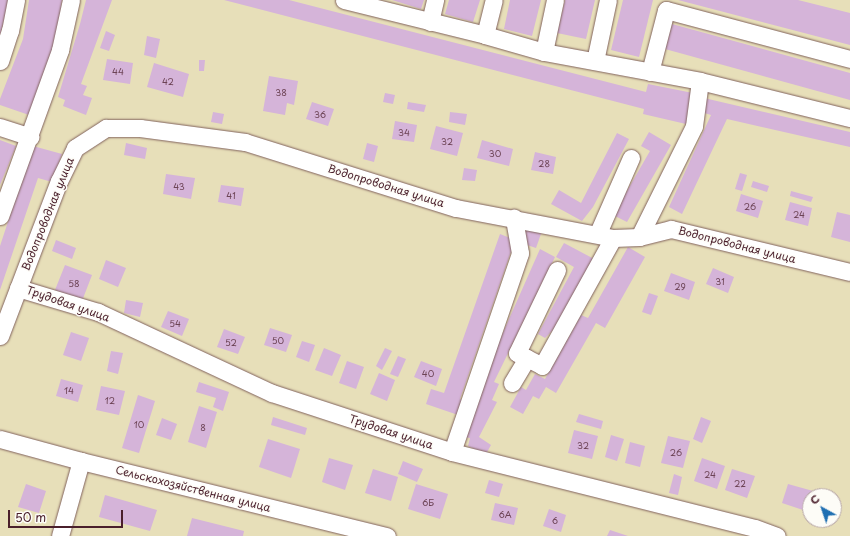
<!DOCTYPE html>
<html>
<head>
<meta charset="utf-8">
<style>
  body { margin:0 }
  #map { position:relative; width:850px; height:536px; overflow:hidden; background:#e7dfb9; font-family:"Playpen Sans",sans-serif }
  div>[style] { position:absolute }
  .building>* { inset:0; background:#d5b4d9 }
  .roads { filter:drop-shadow(0 0 1px #81625d) drop-shadow(0 0 1px #81625d) }
  .minor>* { height:17px; margin:-8.5px; padding:0 8.5px; transform-origin:8.5px; border-radius:8.5px; background:#fff }
  span { translate:-50% -50%; white-space:nowrap; text-align:center; line-height:1.15; -webkit-text-stroke:3px #fdfcf7; paint-order:stroke }
  .number-label { font-size:9px; color:#6d4456 }
  .number-label span { -webkit-text-stroke-width:0 }
  .street-label { font-size:11px; color:#4a1f2b }
  .north { position:absolute; left:802px; top:488px; width:40px; height:40px; box-sizing:border-box; background:#fdfcf7; border:1px solid #b5a4a5; border-radius:50%; rotate:320deg; font-size:11px; font-weight:700; line-height:16px; text-align:center; color:#4a1f2b }
  .north::after { content:''; display:block; margin:auto; width:14px; height:18px; background:#1f6fb2; clip-path:polygon(50% 0,100% 100%,50% 72%,0 100%) }
  .scale { position:absolute; left:8px; top:510px; width:115px; height:18px; box-sizing:border-box; border:2px solid #4a1f2b; border-top:0; padding-left:5px; font-size:12px; line-height:14px; white-space:nowrap; color:#4a1f2b; -webkit-text-stroke:3px #fdfcf7; paint-order:stroke }
</style>
</head>
<body>
<div id="map">
  <div class="building">
    <div style="clip-path:polygon(0 0,9px 0,0 36px)"></div>
    <div style="clip-path:polygon(29px 0,62px 0,55px 48px,29px 115px,0 105px,0 99px,23px 39px)"></div>
    <div style="clip-path:polygon(86px 0,112px 0,81px 84px,87px 86px,83px 95px,92px 98px,86px 115px,63px 106px,65px 100px,58px 97px,80px 24px)"></div>
    <div style="clip-path:polygon(224px 0,289px 0,646px 92px,648px 84px,693px 93px,686px 124px,643px 114px,644px 109px)"></div>
    <div style="clip-path:polygon(392px 0,424px 0,421px 9px)"></div>
    <div style="clip-path:polygon(449px 0,480px 0,473px 22px,445px 14px)"></div>
    <div style="clip-path:polygon(510px 0,541px 0,532px 36px,504px 29px)"></div>
    <div style="clip-path:polygon(565px 0,595px 0,586px 39px,557px 33px)"></div>
    <div style="clip-path:polygon(623px 0,653px 0,639px 57px,611px 50px)"></div>
    <div style="clip-path:polygon(678px 0,798px 0,850px 13px,850px 45px)"></div>
    <div style="clip-path:polygon(672px 24px,850px 73px,850px 100px,665px 49px)"></div>
    <div style="clip-path:polygon(106px 31px,115px 35px,109px 51px,100px 48px)"></div>
    <div style="clip-path:polygon(147px 36px,160px 39px,156px 58px,144px 55px)"></div>
    <div style="clip-path:polygon(107px 59px,133px 63px,130px 84px,103px 80px)"></div>
    <div style="clip-path:polygon(199px 60px,205px 60px,204px 71px,199px 71px)"></div>
    <div style="clip-path:polygon(154px 63px,189px 74px,183px 97px,147px 87px)"></div>
    <div style="clip-path:polygon(269px 76px,298px 81px,294px 105px,287px 103px,285px 115px,263px 111px)"></div>
    <div style="clip-path:polygon(385px 93px,395px 95px,393px 104px,383px 102px)"></div>
    <div style="clip-path:polygon(704px 98px,850px 132px,850px 147px,727px 119px,682px 214px,669px 207px,711px 115px,701px 112px)"></div>
    <div style="clip-path:polygon(312px 102px,334px 109px,328px 126px,306px 119px)"></div>
    <div style="clip-path:polygon(408px 102px,426px 105px,424px 112px,407px 109px)"></div>
    <div style="clip-path:polygon(213px 112px,224px 114px,222px 124px,211px 122px)"></div>
    <div style="clip-path:polygon(450px 112px,467px 114px,465px 125px,449px 122px)"></div>
    <div style="clip-path:polygon(395px 121px,417px 125px,414px 142px,392px 139px)"></div>
    <div style="clip-path:polygon(436px 126px,463px 133px,457px 156px,430px 149px)"></div>
    <div style="clip-path:polygon(649px 132px,671px 145px,627px 222px,613px 215px,650px 151px,641px 146px)"></div>
    <div style="clip-path:polygon(617px 133px,629px 139px,593px 207px,582px 221px,551px 204px,559px 190px,581px 203px)"></div>
    <div style="clip-path:polygon(0 140px,16px 146px,0 185px)"></div>
    <div style="clip-path:polygon(482px 140px,513px 149px,509px 166px,477px 158px)"></div>
    <div style="clip-path:polygon(126px 143px,147px 148px,145px 159px,124px 155px)"></div>
    <div style="clip-path:polygon(367px 143px,378px 146px,374px 162px,363px 159px)"></div>
    <div style="clip-path:polygon(33px 146px,62px 154px,52px 182px,38px 178px,0 290px,0 246px)"></div>
    <div style="clip-path:polygon(535px 152px,556px 157px,553px 174px,531px 170px)"></div>
    <div style="clip-path:polygon(464px 168px,477px 170px,475px 181px,462px 180px)"></div>
    <div style="clip-path:polygon(740px 173px,747px 175px,742px 191px,735px 189px)"></div>
    <div style="clip-path:polygon(166px 174px,195px 178px,191px 199px,163px 194px)"></div>
    <div style="clip-path:polygon(753px 181px,769px 186px,767px 192px,751px 187px)"></div>
    <div style="clip-path:polygon(221px 185px,244px 188px,241px 206px,218px 202px)"></div>
    <div style="clip-path:polygon(791px 191px,813px 197px,811px 202px,790px 196px)"></div>
    <div style="clip-path:polygon(741px 194px,763px 201px,758px 218px,736px 211px)"></div>
    <div style="clip-path:polygon(790px 202px,812px 208px,808px 226px,785px 220px)"></div>
    <div style="clip-path:polygon(837px 212px,850px 215px,850px 242px,831px 237px)"></div>
    <div style="clip-path:polygon(527px 226px,542px 231px,536px 248px,521px 243px)"></div>
    <div style="clip-path:polygon(500px 234px,515px 240px,460px 399px,466px 402px,461px 416px,426px 404px,431px 389px,444px 393px)"></div>
    <div style="clip-path:polygon(56px 240px,76px 248px,72px 259px,52px 251px)"></div>
    <div style="clip-path:polygon(564px 243px,596px 260px,560px 323px,545px 338px,538px 334px,574px 267px,556px 257px)"></div>
    <div style="clip-path:polygon(628px 247px,645px 257px,605px 328px,596px 323px,556px 393px,546px 387px,539px 399px,533px 396px,523px 414px,510px 407px,521px 387px,526px 390px,535px 374px,545px 379px,581px 315px,588px 318px)"></div>
    <div style="clip-path:polygon(540px 249px,555px 257px,494px 382px,499px 384px,492px 400px,497px 402px,479px 437px,491px 445px,486px 454px,468px 446px,470px 438px,463px 437px,485px 373px)"></div>
    <div style="clip-path:polygon(106px 260px,126px 268px,118px 287px,99px 279px)"></div>
    <div style="clip-path:polygon(65px 265px,92px 275px,82px 301px,55px 290px)"></div>
    <div style="clip-path:polygon(713px 268px,734px 277px,728px 293px,706px 284px)"></div>
    <div style="clip-path:polygon(671px 273px,695px 282px,689px 300px,664px 291px)"></div>
    <div style="clip-path:polygon(649px 293px,658px 296px,651px 315px,642px 312px)"></div>
    <div style="clip-path:polygon(126px 300px,143px 303px,140px 317px,124px 313px)"></div>
    <div style="clip-path:polygon(168px 311px,189px 319px,182px 336px,161px 327px)"></div>
    <div style="clip-path:polygon(270px 328px,292px 335px,286px 352px,264px 345px)"></div>
    <div style="clip-path:polygon(224px 329px,245px 337px,238px 354px,217px 347px)"></div>
    <div style="clip-path:polygon(71px 332px,89px 338px,81px 361px,63px 355px)"></div>
    <div style="clip-path:polygon(302px 341px,315px 345px,309px 362px,296px 357px)"></div>
    <div style="clip-path:polygon(324px 348px,341px 355px,332px 376px,315px 370px)"></div>
    <div style="clip-path:polygon(385px 348px,392px 351px,382px 370px,376px 366px)"></div>
    <div style="clip-path:polygon(111px 351px,123px 353px,118px 374px,107px 371px)"></div>
    <div style="clip-path:polygon(398px 356px,406px 359px,398px 377px,390px 374px)"></div>
    <div style="clip-path:polygon(347px 361px,364px 367px,356px 389px,339px 383px)"></div>
    <div style="clip-path:polygon(421px 361px,442px 369px,436px 386px,414px 377px)"></div>
    <div style="clip-path:polygon(379px 373px,395px 380px,387px 401px,370px 394px)"></div>
    <div style="clip-path:polygon(61px 379px,83px 385px,78px 402px,56px 396px)"></div>
    <div style="clip-path:polygon(199px 382px,229px 392px,223px 411px,213px 407px,216px 398px,196px 392px)"></div>
    <div style="clip-path:polygon(101px 386px,125px 391px,119px 415px,96px 410px)"></div>
    <div style="clip-path:polygon(138px 395px,155px 401px,139px 453px,122px 448px)"></div>
    <div style="clip-path:polygon(199px 406px,217px 412px,206px 448px,188px 442px)"></div>
    <div style="clip-path:polygon(579px 414px,603px 421px,601px 429px,576px 422px)"></div>
    <div style="clip-path:polygon(273px 417px,307px 428px,305px 435px,271px 425px)"></div>
    <div style="clip-path:polygon(701px 417px,711px 421px,702px 443px,693px 439px)"></div>
    <div style="clip-path:polygon(162px 418px,177px 424px,171px 440px,156px 435px)"></div>
    <div style="clip-path:polygon(574px 430px,598px 436px,592px 459px,568px 453px)"></div>
    <div style="clip-path:polygon(611px 435px,624px 439px,617px 461px,605px 457px)"></div>
    <div style="clip-path:polygon(668px 436px,690px 441px,683px 468px,661px 463px)"></div>
    <div style="clip-path:polygon(268px 439px,300px 449px,291px 478px,259px 467px)"></div>
    <div style="clip-path:polygon(630px 442px,645px 446px,640px 467px,625px 463px)"></div>
    <div style="clip-path:polygon(329px 458px,353px 465px,345px 490px,322px 482px)"></div>
    <div style="clip-path:polygon(702px 458px,725px 466px,717px 489px,694px 481px)"></div>
    <div style="clip-path:polygon(403px 461px,423px 469px,417px 482px,398px 474px)"></div>
    <div style="clip-path:polygon(373px 469px,398px 477px,391px 501px,365px 493px)"></div>
    <div style="clip-path:polygon(732px 469px,755px 476px,747px 498px,725px 490px)"></div>
    <div style="clip-path:polygon(674px 474px,682px 477px,678px 495px,669px 493px)"></div>
    <div style="clip-path:polygon(489px 480px,503px 484px,499px 497px,485px 493px)"></div>
    <div style="clip-path:polygon(26px 484px,46px 491px,39px 513px,18px 507px)"></div>
    <div style="clip-path:polygon(416px 484px,448px 494px,440px 519px,408px 509px)"></div>
    <div style="clip-path:polygon(788px 484px,813px 491px,806px 511px,782px 503px)"></div>
    <div style="clip-path:polygon(105px 495px,157px 510px,150px 531px,99px 517px)"></div>
    <div style="clip-path:polygon(834px 499px,841px 502px,835px 519px,834px 518px)"></div>
    <div style="clip-path:polygon(495px 503px,518px 508px,514px 525px,491px 520px)"></div>
    <div style="clip-path:polygon(549px 509px,566px 515px,561px 532px,543px 526px)"></div>
    <div style="clip-path:polygon(192px 518px,244px 531px,243px 536px,187px 536px)"></div>
    <div style="clip-path:polygon(610px 530px,628px 536px,607px 536px)"></div>
  </div>
  <div class="roads">
    <div class="minor">
      <div style="left:344px;top:0;width:145px;rotate:13.9deg"></div>
      <div style="left:485px;top:35px;width:61px;rotate:16.1deg"></div>
      <div style="left:544px;top:52px;width:159px;rotate:10.5deg"></div>
      <div style="left:700px;top:81px;width:154px;rotate:13.9deg"></div>
      <div style="left:430px;top:22px;width:23px;rotate:-77deg"></div>
      <div style="left:485px;top:35px;width:36px;rotate:-76deg"></div>
      <div style="left:544px;top:52px;width:53px;rotate:-78.1deg"></div>
      <div style="left:0;top:61px;width:32px;rotate:-72deg"></div>
      <div style="left:10px;top:31px;width:32px;rotate:-79deg"></div>
      <div style="left:595px;top:61px;width:62px;rotate:-78deg"></div>
      <div style="left:650px;top:72px;width:64px;rotate:-75.5deg"></div>
      <div style="left:666px;top:10px;width:190px;rotate:14.9deg"></div>
      <div style="left:0;top:127px;width:32px;rotate:18deg"></div>
      <div style="left:0;top:216px;width:177px;rotate:-70.1deg"></div>
      <div style="left:60px;top:50px;width:51px;rotate:-77.6deg"></div>
      <div style="left:598px;top:233px;width:82px;rotate:-66.3deg"></div>
      <div style="left:639px;top:237px;width:124px;rotate:-63.6deg"></div>
      <div style="left:694px;top:126px;width:45px;rotate:-82.4deg"></div>
      <div style="left:557px;top:270px;width:92px;rotate:115.7deg"></div>
      <div style="left:517px;top:353px;width:28px;rotate:27deg"></div>
      <div style="left:542px;top:366px;width:146px;rotate:-61deg"></div>
      <div style="left:18px;top:288px;width:84px;rotate:16.7deg"></div>
      <div style="left:98px;top:312px;width:192px;rotate:25deg"></div>
      <div style="left:272px;top:393px;width:189px;rotate:18.1deg"></div>
      <div style="left:452px;top:452px;width:312px;rotate:14.1deg"></div>
      <div style="left:755px;top:528px;width:23px;rotate:20deg"></div>
      <div style="left:0;top:336px;width:166px;rotate:-69.2deg"></div>
      <div style="left:59px;top:181px;width:37px;rotate:-64deg"></div>
      <div style="left:75px;top:148px;width:37px;rotate:-33deg"></div>
      <div style="left:106px;top:128px;width:34px"></div>
      <div style="left:140px;top:128px;width:106px;rotate:7.6deg"></div>
      <div style="left:245px;top:142px;width:221px;rotate:17.4deg"></div>
      <div style="left:456px;top:208px;width:160px;rotate:10.8deg"></div>
      <div style="left:613px;top:238px;width:26px;rotate:-2deg"></div>
      <div style="left:639px;top:237px;width:33px;rotate:-14deg"></div>
      <div style="left:671px;top:229px;width:184px;rotate:13.5deg"></div>
      <div style="left:512px;top:383px;width:29px;rotate:-59deg"></div>
      <div style="left:0;top:439px;width:84px;rotate:15.2deg"></div>
      <div style="left:81px;top:461px;width:315px;rotate:13.8deg"></div>
      <div style="left:452px;top:452px;width:210px;rotate:-71.1deg"></div>
      <div style="left:520px;top:253px;width:36px;rotate:-100deg"></div>
      <div style="left:60px;top:536px;width:78px;rotate:-74.4deg"></div>
    </div>
  </div>
  <div class="number-label">
    <span style="left:118px;top:71px">44</span>
    <span style="left:168px;top:81px">42</span>
    <span style="left:281px;top:92px">38</span>
    <span style="left:320px;top:114px">36</span>
    <span style="left:404px;top:132px">34</span>
    <span style="left:447px;top:141px">32</span>
    <span style="left:495px;top:153px">30</span>
    <span style="left:544px;top:163px">28</span>
    <span style="left:179px;top:186px">43</span>
    <span style="left:231px;top:195px">41</span>
    <span style="left:750px;top:206px">26</span>
    <span style="left:799px;top:214px">24</span>
    <span style="left:720px;top:281px">31</span>
    <span style="left:74px;top:283px">58</span>
    <span style="left:680px;top:286px">29</span>
    <span style="left:175px;top:323px">54</span>
    <span style="left:278px;top:340px">50</span>
    <span style="left:231px;top:342px">52</span>
    <span style="left:428px;top:373px">40</span>
    <span style="left:69px;top:390px">14</span>
    <span style="left:110px;top:400px">12</span>
    <span style="left:139px;top:424px">10</span>
    <span style="left:203px;top:427px">8</span>
    <span style="left:583px;top:445px">32</span>
    <span style="left:676px;top:452px">26</span>
    <span style="left:710px;top:474px">24</span>
    <span style="left:740px;top:483px">22</span>
    <span style="left:428px;top:502px">6Б</span>
    <span style="left:505px;top:514px">6А</span>
    <span style="left:555px;top:520px">6</span>
  </div>
  <div class="street-label">
    <span style="left:386px;top:186px;rotate:17deg">Водопроводная улица</span>
    <span style="left:48px;top:214px;rotate:-68deg">Водопроводная улица</span>
    <span style="left:737px;top:245px;rotate:14deg">Водопроводная улица</span>
    <span style="left:68px;top:304px;rotate:19deg">Трудовая улица</span>
    <span style="left:391px;top:432px;rotate:18deg">Трудовая улица</span>
    <span style="left:193px;top:489px;rotate:14deg">Сельскохозяйственная улица</span>
  </div>
  <div class="north">С</div>
  <div class="scale">50 m</div>
</div>
</body>
</html>
